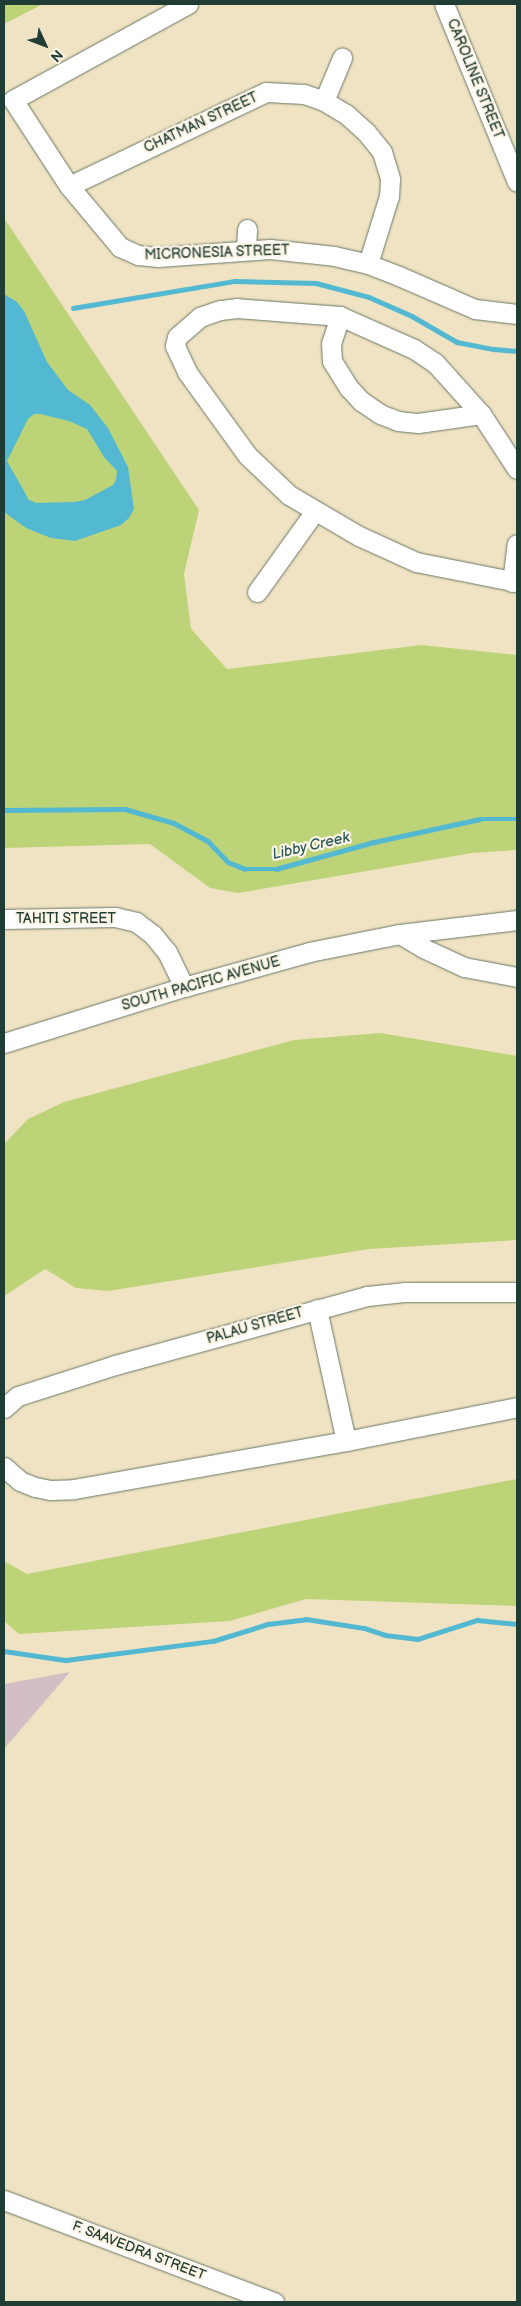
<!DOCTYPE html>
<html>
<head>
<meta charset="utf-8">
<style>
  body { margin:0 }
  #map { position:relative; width:521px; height:2306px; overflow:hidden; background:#f0e3c3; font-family:"Balsamiq Sans",sans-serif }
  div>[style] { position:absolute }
  .industrial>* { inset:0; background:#d2bec4 }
  .green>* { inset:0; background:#bdd377 }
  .water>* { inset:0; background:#53b8d2 }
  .stream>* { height:4.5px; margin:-2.25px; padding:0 2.25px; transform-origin:2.25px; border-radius:2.25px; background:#53b8d2 }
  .roads { filter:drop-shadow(0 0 1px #687766) drop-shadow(0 0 1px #687766) }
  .street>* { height:19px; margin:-9.5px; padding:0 9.5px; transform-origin:9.5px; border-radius:9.5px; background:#fff }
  span { translate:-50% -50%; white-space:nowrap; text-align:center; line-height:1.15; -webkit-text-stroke:4.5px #fcf5e5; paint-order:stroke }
  .street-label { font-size:14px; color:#1f3d34 }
  .water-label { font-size:15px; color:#2c5c5c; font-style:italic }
  .frame { position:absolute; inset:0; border:5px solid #1f3d34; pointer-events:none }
  .north { position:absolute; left:20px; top:20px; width:50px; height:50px; -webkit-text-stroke:4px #fcf5e5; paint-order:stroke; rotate:133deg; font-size:14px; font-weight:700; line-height:20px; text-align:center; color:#1f3d34 }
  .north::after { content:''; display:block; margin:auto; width:18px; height:22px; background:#1f3d34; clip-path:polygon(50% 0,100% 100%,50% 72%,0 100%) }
</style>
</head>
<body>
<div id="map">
  <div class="industrial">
    <div style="clip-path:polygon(70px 1672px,4px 1749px,4px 1684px)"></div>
  </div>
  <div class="green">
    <div style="clip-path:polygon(4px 4px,43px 4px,4px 24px)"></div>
    <div style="clip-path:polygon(4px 218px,199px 510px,184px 574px,191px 629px,227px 669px,421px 645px,517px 655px,517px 850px,472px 853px,238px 893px,210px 888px,150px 844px,4px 848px)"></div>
    <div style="clip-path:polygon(380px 1033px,517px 1056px,517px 1240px,369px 1249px,108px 1291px,76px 1288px,45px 1269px,4px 1296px,4px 1144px,28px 1119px,64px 1102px,294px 1040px)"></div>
    <div style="clip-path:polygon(517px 1479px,517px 1606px,306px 1599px,230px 1621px,19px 1634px,4px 1621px,4px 1561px,27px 1574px)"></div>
  </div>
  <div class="water">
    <div style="clip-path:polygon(evenodd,4px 294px,17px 302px,24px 311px,47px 362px,68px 390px,90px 405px,108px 428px,128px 467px,134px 509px,129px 518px,121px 525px,75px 541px,51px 538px,26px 528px,4px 512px,4px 294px,34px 414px,40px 414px,69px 421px,87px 429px,104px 457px,117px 471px,116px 480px,113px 485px,85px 500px,74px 502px,36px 503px,29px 500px,7px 461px,28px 419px,34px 414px)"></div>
  </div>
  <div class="stream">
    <div style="left:73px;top:308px;width:164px;rotate:-9.5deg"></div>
    <div style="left:235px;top:281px;width:81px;rotate:1.4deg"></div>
    <div style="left:316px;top:283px;width:55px;rotate:14.8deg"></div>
    <div style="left:369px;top:297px;width:47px;rotate:23.8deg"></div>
    <div style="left:412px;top:316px;width:52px;rotate:30deg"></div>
    <div style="left:457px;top:342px;width:38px;rotate:11deg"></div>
    <div style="left:494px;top:349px;width:23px;rotate:5deg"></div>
    <div style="left:4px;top:810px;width:121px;rotate:-0.5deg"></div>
    <div style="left:125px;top:809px;width:51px;rotate:15.9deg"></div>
    <div style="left:174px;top:823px;width:38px;rotate:28deg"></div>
    <div style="left:208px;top:841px;width:29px;rotate:46deg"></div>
    <div style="left:228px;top:862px;width:18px;rotate:22deg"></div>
    <div style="left:245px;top:869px;width:31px"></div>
    <div style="left:276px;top:869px;width:102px;rotate:-15.4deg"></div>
    <div style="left:374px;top:842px;width:108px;rotate:-12.2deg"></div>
    <div style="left:480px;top:819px;width:37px"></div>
    <div style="left:4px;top:1651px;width:63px;rotate:8.3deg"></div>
    <div style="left:66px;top:1660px;width:148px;rotate:-7.4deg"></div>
    <div style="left:213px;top:1641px;width:58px;rotate:-17.2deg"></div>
    <div style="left:268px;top:1624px;width:38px;rotate:-7deg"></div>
    <div style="left:306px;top:1619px;width:59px;rotate:8.8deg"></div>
    <div style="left:364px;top:1628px;width:22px;rotate:18deg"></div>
    <div style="left:385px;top:1635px;width:33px;rotate:7deg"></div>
    <div style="left:418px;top:1639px;width:62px;rotate:-17.9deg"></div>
    <div style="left:477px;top:1620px;width:40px;rotate:5.7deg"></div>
  </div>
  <div class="roads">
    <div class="street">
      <div style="left:188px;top:4px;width:200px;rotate:151.3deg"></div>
      <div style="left:13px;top:100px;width:103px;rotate:56.9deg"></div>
      <div style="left:69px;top:186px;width:80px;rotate:50.1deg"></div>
      <div style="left:120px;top:247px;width:20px;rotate:24deg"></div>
      <div style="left:138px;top:255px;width:20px;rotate:6deg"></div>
      <div style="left:158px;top:257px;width:112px;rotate:-4.1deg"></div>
      <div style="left:270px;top:249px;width:64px;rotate:6.2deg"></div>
      <div style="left:334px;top:256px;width:35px;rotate:13deg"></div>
      <div style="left:368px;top:264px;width:33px;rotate:21deg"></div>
      <div style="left:399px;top:276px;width:83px;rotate:23.5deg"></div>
      <div style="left:475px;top:309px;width:42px;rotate:6.8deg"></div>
      <div style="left:444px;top:4px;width:192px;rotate:67.7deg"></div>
      <div style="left:324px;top:101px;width:47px;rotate:-67.3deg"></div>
      <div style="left:69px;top:186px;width:218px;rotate:-25.5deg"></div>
      <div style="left:266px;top:92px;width:38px;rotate:3deg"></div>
      <div style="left:304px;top:94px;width:21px;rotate:19deg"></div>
      <div style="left:324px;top:101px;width:26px;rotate:31deg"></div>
      <div style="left:346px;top:114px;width:27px;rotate:42deg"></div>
      <div style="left:366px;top:132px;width:26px;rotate:51deg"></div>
      <div style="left:382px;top:152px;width:28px;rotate:73deg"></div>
      <div style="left:390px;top:179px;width:17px;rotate:93deg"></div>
      <div style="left:389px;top:196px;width:71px;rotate:107.2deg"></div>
      <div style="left:246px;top:249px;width:20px;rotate:-87deg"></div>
      <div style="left:340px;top:316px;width:28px;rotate:108deg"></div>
      <div style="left:331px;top:343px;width:18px;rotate:87deg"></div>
      <div style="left:332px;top:361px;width:32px;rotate:58deg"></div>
      <div style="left:349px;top:388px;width:18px;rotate:47deg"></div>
      <div style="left:361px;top:401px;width:23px;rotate:34deg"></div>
      <div style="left:380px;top:414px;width:19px;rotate:21deg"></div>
      <div style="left:398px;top:421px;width:20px;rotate:6deg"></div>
      <div style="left:418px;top:423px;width:64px;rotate:-8.1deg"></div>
      <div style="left:517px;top:469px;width:66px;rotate:-123.2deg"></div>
      <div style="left:481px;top:414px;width:69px;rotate:-132deg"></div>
      <div style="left:435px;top:363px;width:25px;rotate:-146deg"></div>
      <div style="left:414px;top:349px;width:81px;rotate:-156deg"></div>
      <div style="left:340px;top:316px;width:103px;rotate:-175.6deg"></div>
      <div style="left:237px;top:308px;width:17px;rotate:173deg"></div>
      <div style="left:220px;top:310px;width:21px;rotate:161deg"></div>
      <div style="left:200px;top:317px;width:30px;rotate:139deg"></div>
      <div style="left:177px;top:337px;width:9px;rotate:103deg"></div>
      <div style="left:175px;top:346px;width:29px;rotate:65deg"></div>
      <div style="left:187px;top:372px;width:102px;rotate:54.1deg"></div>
      <div style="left:247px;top:455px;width:58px;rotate:43.6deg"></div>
      <div style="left:289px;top:495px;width:81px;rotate:30.4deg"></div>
      <div style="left:359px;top:536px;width:63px;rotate:24.5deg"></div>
      <div style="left:416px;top:562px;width:103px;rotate:11.2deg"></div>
      <div style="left:512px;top:582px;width:38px;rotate:-83deg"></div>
      <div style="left:257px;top:592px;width:100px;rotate:-54.4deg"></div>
      <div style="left:4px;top:919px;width:111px;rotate:-1deg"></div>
      <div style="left:115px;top:917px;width:22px;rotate:13deg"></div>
      <div style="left:136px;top:922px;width:21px;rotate:37deg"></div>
      <div style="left:153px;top:935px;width:22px;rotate:51deg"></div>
      <div style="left:167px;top:952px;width:39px;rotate:64deg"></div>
      <div style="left:400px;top:934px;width:27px;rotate:31deg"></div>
      <div style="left:423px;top:948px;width:45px;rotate:24.9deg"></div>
      <div style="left:464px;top:967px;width:54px;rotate:10.7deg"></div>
      <div style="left:4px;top:1043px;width:189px;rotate:-17.3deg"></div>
      <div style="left:184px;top:987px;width:130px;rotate:-15.6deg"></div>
      <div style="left:309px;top:952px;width:93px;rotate:-11.2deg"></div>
      <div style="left:400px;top:934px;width:118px;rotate:-6.8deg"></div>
      <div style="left:317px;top:1309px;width:135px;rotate:77.6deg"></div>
      <div style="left:4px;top:1408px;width:18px;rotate:-41deg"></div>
      <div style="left:18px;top:1396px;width:102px;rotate:-17.7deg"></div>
      <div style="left:115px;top:1365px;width:261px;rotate:-15.3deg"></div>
      <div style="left:367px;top:1296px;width:37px;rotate:-6deg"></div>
      <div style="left:404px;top:1292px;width:113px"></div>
      <div style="left:4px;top:1467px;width:21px;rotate:41deg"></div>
      <div style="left:20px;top:1481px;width:16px;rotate:22deg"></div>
      <div style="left:35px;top:1487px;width:16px;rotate:11deg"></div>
      <div style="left:51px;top:1490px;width:23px;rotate:-2deg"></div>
      <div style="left:74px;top:1489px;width:276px;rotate:-10deg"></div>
      <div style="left:346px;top:1441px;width:174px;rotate:-11.2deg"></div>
      <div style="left:4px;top:2200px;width:289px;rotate:20.7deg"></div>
    </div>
  </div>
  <div class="street-label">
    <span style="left:475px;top:79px;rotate:68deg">CAROLINE STREET</span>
    <span style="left:201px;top:123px;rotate:-25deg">CHATMAN STREET</span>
    <span style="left:217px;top:253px;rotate:-2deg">MICRONESIA STREET</span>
    <span style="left:66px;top:919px">TAHITI STREET</span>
    <span style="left:201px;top:984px;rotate:-16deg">SOUTH PACIFIC AVENUE</span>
    <span style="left:255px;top:1326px;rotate:-16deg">PALAU STREET</span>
    <span style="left:139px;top:2251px;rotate:21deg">F. SAAVEDRA STREET</span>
  </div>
  <div class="water-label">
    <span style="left:311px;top:846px;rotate:-13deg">Libby Creek</span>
  </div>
  <div class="frame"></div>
  <div class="north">N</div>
</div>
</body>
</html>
